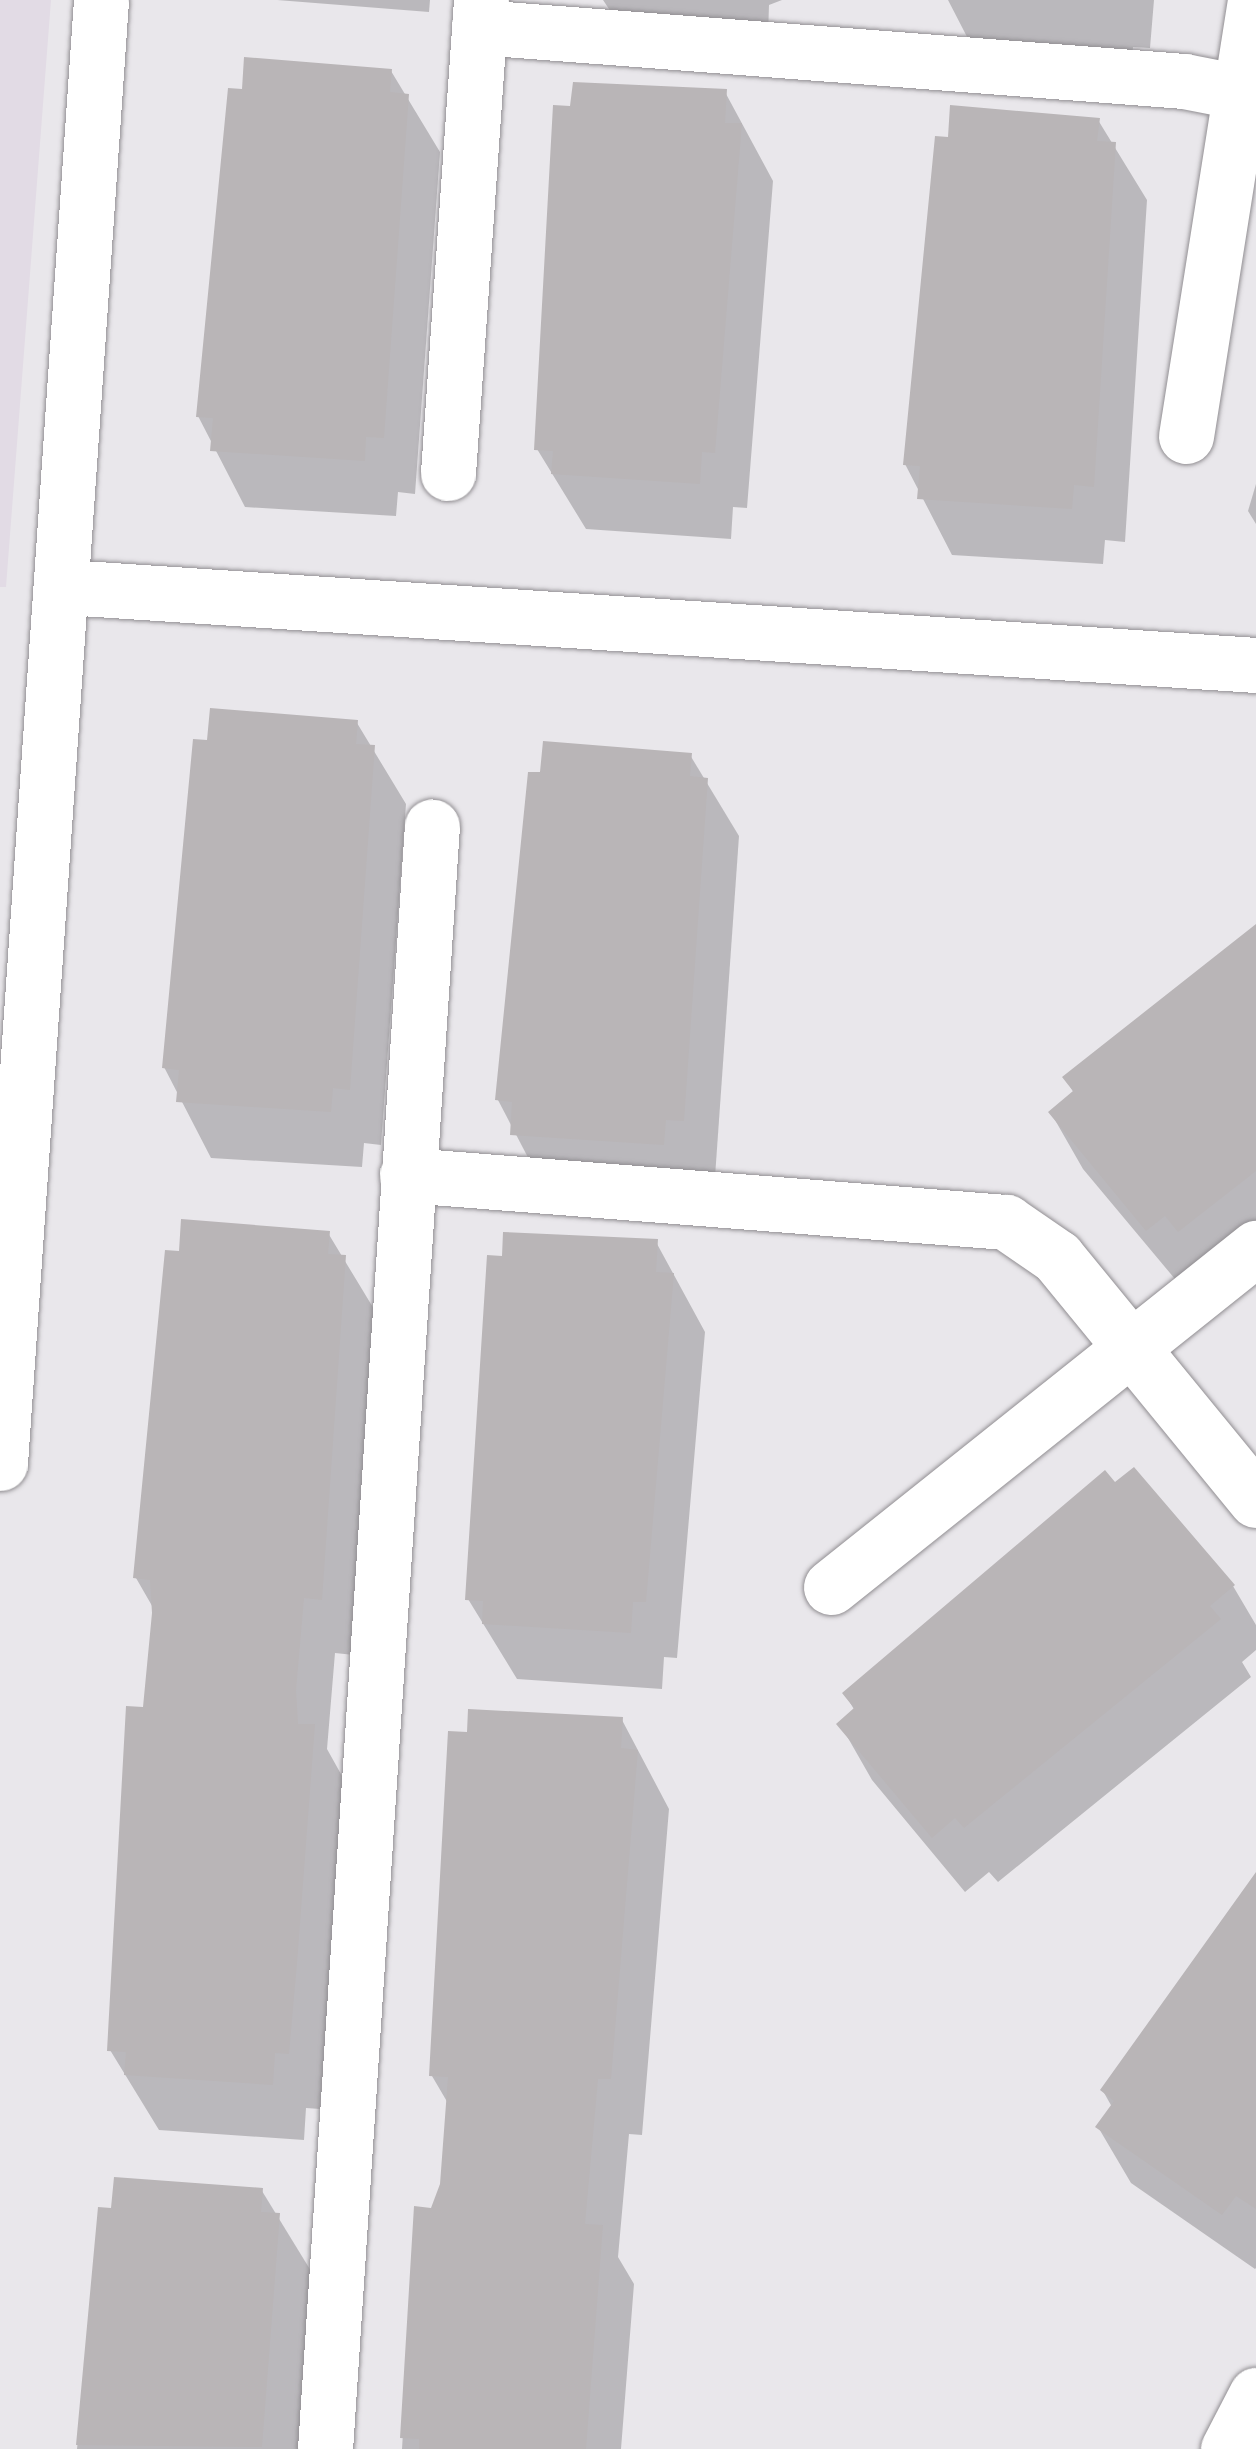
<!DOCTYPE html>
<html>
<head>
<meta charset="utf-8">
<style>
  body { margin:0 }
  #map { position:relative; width:1256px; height:2449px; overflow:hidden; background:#e9e7eb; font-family:Inter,sans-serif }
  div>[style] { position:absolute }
  .built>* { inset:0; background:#e2dbe5 }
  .shadow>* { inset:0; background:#0003 }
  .building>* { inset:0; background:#b9b5b7 }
  .roads { filter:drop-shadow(0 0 2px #918e92) drop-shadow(0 0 2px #918e92) }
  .street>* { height:55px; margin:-27.5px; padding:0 27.5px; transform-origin:27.5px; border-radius:27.5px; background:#fff }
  span { translate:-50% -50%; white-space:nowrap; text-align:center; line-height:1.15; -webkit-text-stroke:8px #e9e7eb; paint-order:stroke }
</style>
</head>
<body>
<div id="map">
  <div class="built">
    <div style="clip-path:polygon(0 0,51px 0,6px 587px,0 587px)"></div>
  </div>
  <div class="shadow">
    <div style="clip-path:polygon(277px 0,430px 0,429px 12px)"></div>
    <div style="clip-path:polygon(782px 0,769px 5px,768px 36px,621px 27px,603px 0)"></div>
    <div style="clip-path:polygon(948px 0,1154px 0,1150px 48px,1133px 47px,1131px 71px,980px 62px)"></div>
    <div style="clip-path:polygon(391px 71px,440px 152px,415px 494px,398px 492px,396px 516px,245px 507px,198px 416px)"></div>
    <div style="clip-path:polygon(725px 92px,773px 181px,747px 508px,733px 507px,731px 539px,586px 529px,537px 449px)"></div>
    <div style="clip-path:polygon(1098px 120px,1147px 200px,1125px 542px,1105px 540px,1103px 564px,952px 555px,905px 464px,951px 140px)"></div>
    <div style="clip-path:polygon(1256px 484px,1256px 524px,1248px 511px)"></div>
    <div style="clip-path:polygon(357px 723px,406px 804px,381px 1145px,364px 1143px,362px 1167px,211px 1158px,164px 1067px)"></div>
    <div style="clip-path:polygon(690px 755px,739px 836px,715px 1177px,545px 1190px,498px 1100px)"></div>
    <div style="clip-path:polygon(1256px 929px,1256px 1247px,1180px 1285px,1083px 1169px,1051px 1113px,1074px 1093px,1065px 1078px)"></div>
    <div style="clip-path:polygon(328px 1233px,377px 1314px,354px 1655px,335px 1653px,327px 1749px,346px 1783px,320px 2109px,306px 2108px,304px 2140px,159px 2130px,110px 2050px,155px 1611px,136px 1578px)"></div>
    <div style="clip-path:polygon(656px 1242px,705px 1332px,677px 1658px,664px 1657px,662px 1689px,517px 1679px,468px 1599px)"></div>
    <div style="clip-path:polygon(1233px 1586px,1256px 1625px,1256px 1650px,1242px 1662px,1251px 1677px,998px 1882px,989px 1872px,965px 1892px,872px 1780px,840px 1724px,855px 1711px,845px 1694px)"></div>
    <div style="clip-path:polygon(622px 1720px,669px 1809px,642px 2135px,629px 2134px,618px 2257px,634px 2284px,621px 2449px,402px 2449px,416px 2209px,433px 2211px,443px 2185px,449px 2105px,432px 2076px)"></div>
    <div style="clip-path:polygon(1256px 1881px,1256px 2268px,1255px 2269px,1131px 2183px,1098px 2127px,1112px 2107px,1103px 2091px)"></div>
    <div style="clip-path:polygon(262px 2191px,311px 2271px,298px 2449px,77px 2449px,91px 2299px)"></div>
  </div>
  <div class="building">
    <div style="clip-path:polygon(244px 57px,392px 69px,390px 92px,409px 94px,384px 438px,366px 437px,365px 461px,210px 451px,213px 418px,196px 417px,228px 88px,242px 89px)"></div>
    <div style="clip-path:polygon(573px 82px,727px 89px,725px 123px,742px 123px,715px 453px,702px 452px,700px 484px,551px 474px,553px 451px,534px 450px,553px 105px,570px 106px)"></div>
    <div style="clip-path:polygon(950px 105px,1100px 118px,1097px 141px,1116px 142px,1094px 487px,1074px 485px,1072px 509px,917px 499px,920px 466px,903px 465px,935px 136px,948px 137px)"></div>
    <div style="clip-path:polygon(210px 708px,358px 720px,356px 744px,375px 745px,350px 1090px,333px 1088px,331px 1112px,176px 1102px,179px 1070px,162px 1068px,193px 739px,207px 740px)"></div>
    <div style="clip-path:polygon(543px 741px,692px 753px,690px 776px,708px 778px,684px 1121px,666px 1120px,664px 1145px,510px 1135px,512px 1102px,495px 1100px,528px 772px,540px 772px)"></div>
    <div style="clip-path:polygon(1256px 924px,1256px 1171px,1178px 1232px,1165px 1216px,1146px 1231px,1048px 1112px,1073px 1091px,1062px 1077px)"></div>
    <div style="clip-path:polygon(181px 1219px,330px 1231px,328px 1254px,346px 1255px,322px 1600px,304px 1598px,296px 1690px,298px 1724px,315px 1724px,297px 1963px,289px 2054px,275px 2053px,273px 2085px,124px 2075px,126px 2052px,107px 2051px,126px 1706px,143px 1707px,152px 1613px,150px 1580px,133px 1578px,165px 1250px,179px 1251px)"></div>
    <div style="clip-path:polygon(503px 1232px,658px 1239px,656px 1272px,674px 1273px,646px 1602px,633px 1602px,631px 1633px,482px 1624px,483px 1601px,465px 1600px,487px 1255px,502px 1256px)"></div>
    <div style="clip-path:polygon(1134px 1467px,1235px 1585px,1210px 1606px,1221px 1619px,964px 1828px,955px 1818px,932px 1838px,836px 1724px,854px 1708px,842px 1693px,1105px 1470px,1115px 1482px)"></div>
    <div style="clip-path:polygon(468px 1709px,623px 1717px,621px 1748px,638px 1750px,611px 2079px,598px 2079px,585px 2224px,603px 2225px,586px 2449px,419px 2449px,419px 2439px,400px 2438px,414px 2206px,431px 2208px,440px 2184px,448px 2077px,429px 2076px,448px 1731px,467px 1732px)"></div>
    <div style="clip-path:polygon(1256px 1872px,1256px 2209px,1236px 2196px,1222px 2215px,1095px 2127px,1114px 2101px,1100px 2090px)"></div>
    <div style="clip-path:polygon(114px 2177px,263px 2188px,261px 2212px,280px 2213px,262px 2447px,76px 2445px,98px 2207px,111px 2208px)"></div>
  </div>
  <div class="roads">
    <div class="street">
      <div style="left:479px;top:27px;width:707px;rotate:4.38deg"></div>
      <div style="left:1184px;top:81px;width:73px;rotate:11deg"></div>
      <div style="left:1186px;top:436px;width:441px;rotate:-81deg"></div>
      <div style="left:448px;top:473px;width:474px;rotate:-86deg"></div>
      <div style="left:66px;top:587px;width:1193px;rotate:3.75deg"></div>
      <div style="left:407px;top:1175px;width:601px;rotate:4.49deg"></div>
      <div style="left:1006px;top:1222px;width:62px;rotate:34.5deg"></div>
      <div style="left:1057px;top:1257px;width:314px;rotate:50.7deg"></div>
      <div style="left:0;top:1463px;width:1466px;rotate:-86.05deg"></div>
      <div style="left:831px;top:1587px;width:544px;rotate:-38.58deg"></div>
      <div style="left:325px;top:2449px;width:1626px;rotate:-86.23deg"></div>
      <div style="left:1228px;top:2449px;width:61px;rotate:-62.6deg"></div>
    </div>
  </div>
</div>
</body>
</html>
